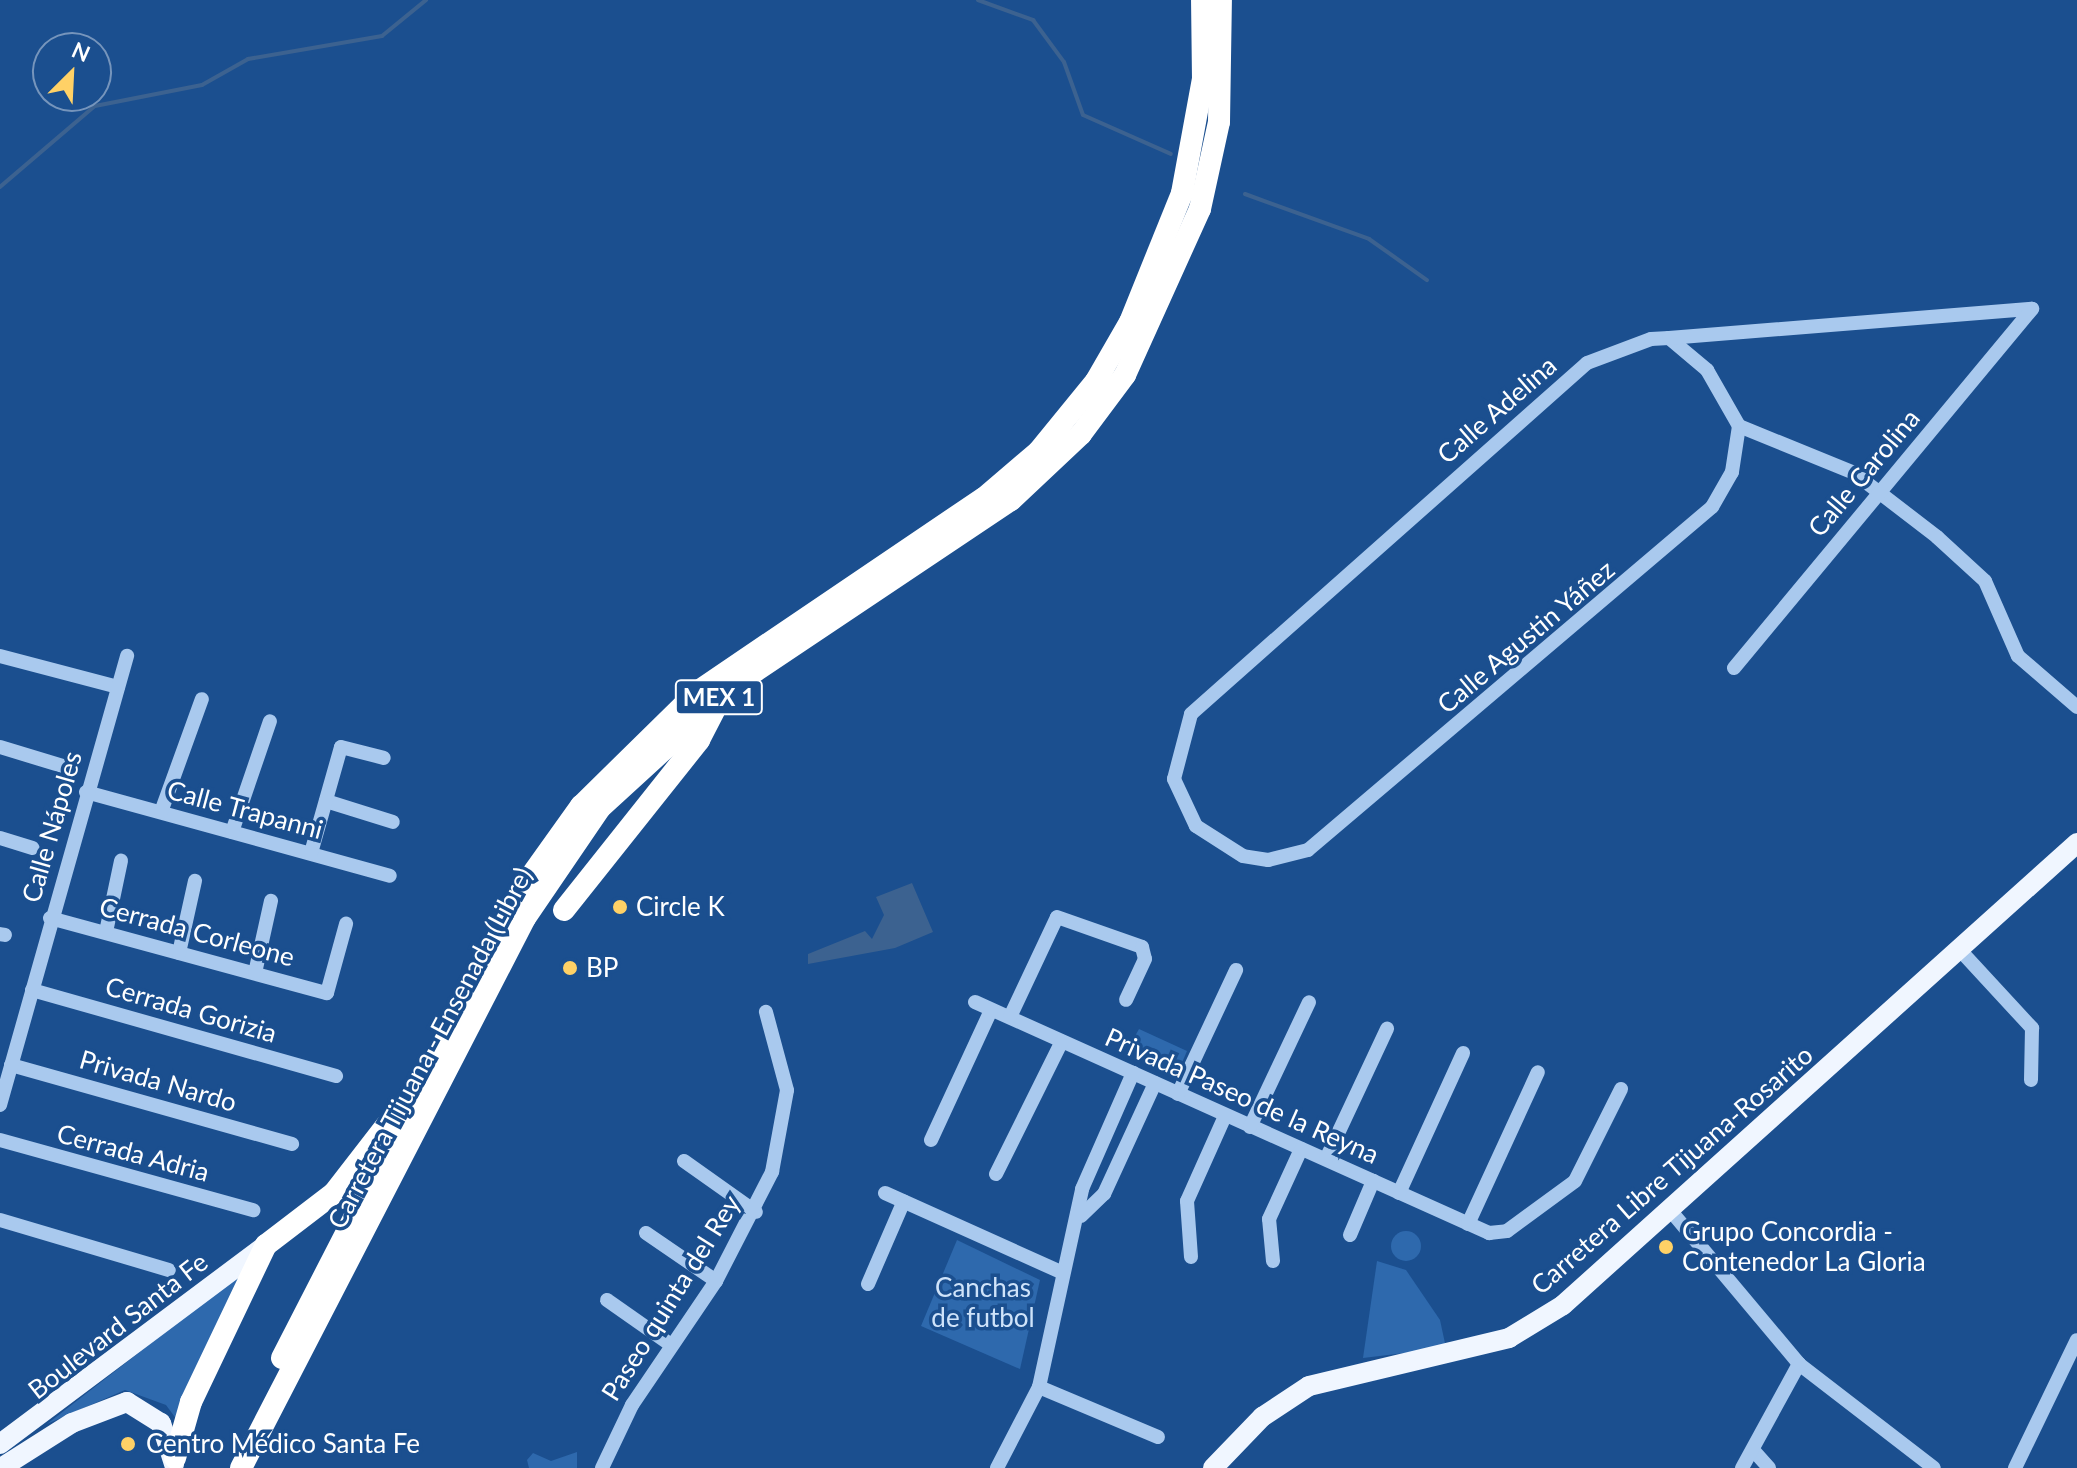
<!DOCTYPE html>
<html>
<head>
<meta charset="utf-8">
<style>
  body { margin:0 }
  #map { position:relative; width:2077px; height:1468px; overflow:hidden; background:#1b4f8f; font-family:Lato,sans-serif }
  div>[style] { position:absolute }
  .green>* { inset:0; background:#2e69ad }
  .round { border-radius:50% }
  .water>* { inset:0; background:#3c6290 }
  .stream>* { height:4px; margin:-2px; padding:0 2px; transform-origin:2px; border-radius:2px; background:#3c6290 }
  .minor>* { height:14px; margin:-7px; padding:0 7px; transform-origin:7px; border-radius:7px; background:#a9c9ee }
  .major>* { height:20px; margin:-10px; padding:0 10px; transform-origin:10px; border-radius:10px; background:#f0f6ff }
  .highway>* { height:22px; margin:-11px; padding:0 11px; transform-origin:11px; border-radius:11px; background:#fff }
  .dots>* { width:22px; height:22px; translate:-50% -50%; box-sizing:border-box; border:4px solid #1b4f8f; border-radius:50% }
  span { translate:-50% -50%; white-space:nowrap; text-align:center; line-height:1.15; -webkit-text-stroke:7px #1b4f8f; paint-order:stroke }
  .shield-label span { padding:2px 6px; background:#1b4f8f; border:2px solid; border-radius:6px; -webkit-text-stroke-width:0 }
  .shield-label { font-size:24px; color:#fff; font-weight:700 }
  .street-label { font-size:26px; color:#fff }
  .poi-label { font-size:26px; color:#fff }
  .left { translate:0 -50%; text-align:left }
  .park-label { font-size:26px; color:#cfe3fa }
  .north { position:absolute; left:32px; top:32px; width:80px; height:80px; box-sizing:border-box; background:#1b4f8f; border:2px solid #7695bc; border-radius:50%; rotate:24deg; font-size:22px; font-weight:700; line-height:32px; text-align:center; color:#fff }
  .north::after { content:''; display:block; margin:auto; width:28px; height:36px; background:#ffd166; clip-path:polygon(50% 0,100% 100%,50% 72%,0 100%) }
</style>
</head>
<body>
<div id="map">
  <div class="green">
    <div style="clip-path:polygon(1139px 1029px,1187px 1051px,1178px 1072px,1129px 1047px)"></div>
    <div class="round" style="left:1391px;top:1231px;width:30px;height:30px"></div>
    <div style="clip-path:polygon(957px 1240px,1040px 1280px,1020px 1369px,921px 1326px)"></div>
    <div style="clip-path:polygon(1377px 1261px,1406px 1270px,1440px 1320px,1446px 1348px,1363px 1358px)"></div>
    <div style="clip-path:polygon(248px 1268px,177px 1420px,166px 1405px,125px 1390px,47px 1424px)"></div>
    <div style="clip-path:polygon(577px 1452px,577px 1468px,529px 1468px,527px 1460px,533px 1453px,551px 1461px)"></div>
  </div>
  <div class="water">
    <div style="clip-path:polygon(912px 883px,933px 932px,895px 948px,808px 964px,808px 954px,865px 931px,872px 939px,884px 915px,876px 897px)"></div>
  </div>
  <div class="stream">
    <div style="left:978px;top:0;width:59px;rotate:20deg"></div>
    <div style="left:1033px;top:20px;width:52px;rotate:53.6deg"></div>
    <div style="left:1064px;top:62px;width:56px;rotate:70.3deg"></div>
    <div style="left:1083px;top:115px;width:96px;rotate:23.9deg"></div>
    <div style="left:0;top:187px;width:125px;rotate:-40.5deg"></div>
    <div style="left:95px;top:106px;width:109px;rotate:-11.1deg"></div>
    <div style="left:202px;top:85px;width:53px;rotate:-29.5deg"></div>
    <div style="left:248px;top:59px;width:136px;rotate:-9.7deg"></div>
    <div style="left:382px;top:36px;width:57px;rotate:-39.3deg"></div>
    <div style="left:1245px;top:194px;width:132px;rotate:19.9deg"></div>
    <div style="left:1369px;top:239px;width:71px;rotate:35.3deg"></div>
  </div>
  <div class="minor">
    <div style="left:1669px;top:338px;width:50px;rotate:40.1deg"></div>
    <div style="left:1707px;top:370px;width:64px;rotate:60.3deg"></div>
    <div style="left:1739px;top:426px;width:47px;rotate:98.7deg"></div>
    <div style="left:1732px;top:472px;width:40px;rotate:119.7deg"></div>
    <div style="left:1712px;top:507px;width:530px;rotate:139.67deg"></div>
    <div style="left:1308px;top:850px;width:41px;rotate:166deg"></div>
    <div style="left:1268px;top:860px;width:25px;rotate:-171deg"></div>
    <div style="left:1243px;top:856px;width:56px;rotate:-147.4deg"></div>
    <div style="left:1196px;top:826px;width:52px;rotate:-115.1deg"></div>
    <div style="left:1174px;top:779px;width:67px;rotate:-75.3deg"></div>
    <div style="left:1191px;top:714px;width:529px;rotate:-41.55deg"></div>
    <div style="left:1587px;top:363px;width:68px;rotate:-20.6deg"></div>
    <div style="left:1651px;top:339px;width:18px;rotate:-3deg"></div>
    <div style="left:1669px;top:338px;width:364px;rotate:-4.6deg"></div>
    <div style="left:1739px;top:426px;width:124px;rotate:22.2deg"></div>
    <div style="left:1854px;top:473px;width:105px;rotate:37.6deg"></div>
    <div style="left:1937px;top:537px;width:65px;rotate:42.5deg"></div>
    <div style="left:1985px;top:581px;width:82px;rotate:66.3deg"></div>
    <div style="left:2018px;top:656px;width:78px;rotate:40.8deg"></div>
    <div style="left:0;top:656px;width:122px;rotate:14.7deg"></div>
    <div style="left:1734px;top:668px;width:467px;rotate:-50.3deg"></div>
    <div style="left:0;top:747px;width:69px;rotate:16.9deg"></div>
    <div style="left:86px;top:792px;width:315px;rotate:15.4deg"></div>
    <div style="left:326px;top:801px;width:70px;rotate:17.4deg"></div>
    <div style="left:161px;top:812px;width:120px;rotate:-70.1deg"></div>
    <div style="left:232px;top:832px;width:117px;rotate:-71.1deg"></div>
    <div style="left:0;top:838px;width:34px;rotate:17deg"></div>
    <div style="left:311px;top:853px;width:110px;rotate:-74.2deg"></div>
    <div style="left:341px;top:747px;width:44px;rotate:14.3deg"></div>
    <div style="left:50px;top:918px;width:287px;rotate:15.2deg"></div>
    <div style="left:327px;top:993px;width:72px;rotate:-74.6deg"></div>
    <div style="left:106px;top:932px;width:73px;rotate:-78.1deg"></div>
    <div style="left:0;top:934px;width:5px;rotate:11deg"></div>
    <div style="left:1959px;top:949px;width:108px;rotate:47.3deg"></div>
    <div style="left:2032px;top:1028px;width:52px;rotate:91.1deg"></div>
    <div style="left:179px;top:953px;width:74px;rotate:-77.5deg"></div>
    <div style="left:255px;top:973px;width:74px;rotate:-77.5deg"></div>
    <div style="left:32px;top:990px;width:316px;rotate:15.8deg"></div>
    <div style="left:975px;top:1002px;width:564px;rotate:24.2deg"></div>
    <div style="left:1489px;top:1233px;width:18px;rotate:-6deg"></div>
    <div style="left:1507px;top:1231px;width:84px;rotate:-36.3deg"></div>
    <div style="left:1575px;top:1181px;width:103px;rotate:-63.4deg"></div>
    <div style="left:1010px;top:1017px;width:110px;rotate:-64.8deg"></div>
    <div style="left:1057px;top:917px;width:90px;rotate:19.4deg"></div>
    <div style="left:1142px;top:947px;width:12px;rotate:76deg"></div>
    <div style="left:1145px;top:959px;width:45px;rotate:114.9deg"></div>
    <div style="left:11px;top:1065px;width:292px;rotate:15.7deg"></div>
    <div style="left:1178px;top:1094px;width:137px;rotate:-64.9deg"></div>
    <div style="left:0;top:1105px;width:467px;rotate:-74.2deg"></div>
    <div style="left:1250px;top:1127px;width:138px;rotate:-64.7deg"></div>
    <div style="left:0;top:1140px;width:263px;rotate:15.5deg"></div>
    <div style="left:931px;top:1140px;width:143px;rotate:-65.2deg"></div>
    <div style="left:1326px;top:1159px;width:144px;rotate:-64.9deg"></div>
    <div style="left:684px;top:1161px;width:88px;rotate:35.3deg"></div>
    <div style="left:996px;top:1174px;width:148px;rotate:-63.6deg"></div>
    <div style="left:885px;top:1193px;width:195px;rotate:24.2deg"></div>
    <div style="left:1399px;top:1193px;width:154px;rotate:-65.4deg"></div>
    <div style="left:1670px;top:1210px;width:201px;rotate:50deg"></div>
    <div style="left:1799px;top:1364px;width:170px;rotate:37.6deg"></div>
    <div style="left:1081px;top:1216px;width:32px;rotate:-44deg"></div>
    <div style="left:1104px;top:1194px;width:122px;rotate:-65.3deg"></div>
    <div style="left:0;top:1220px;width:176px;rotate:16.5deg"></div>
    <div style="left:1468px;top:1224px;width:167px;rotate:-65.3deg"></div>
    <div style="left:646px;top:1233px;width:85px;rotate:34.4deg"></div>
    <div style="left:1350px;top:1235px;width:59px;rotate:-66.9deg"></div>
    <div style="left:1191px;top:1257px;width:56px;rotate:-94.1deg"></div>
    <div style="left:1187px;top:1201px;width:93px;rotate:-65.9deg"></div>
    <div style="left:1273px;top:1261px;width:42px;rotate:-95.4deg"></div>
    <div style="left:1269px;top:1219px;width:77px;rotate:-65.4deg"></div>
    <div style="left:868px;top:1284px;width:90px;rotate:-66.6deg"></div>
    <div style="left:607px;top:1300px;width:78px;rotate:35.1deg"></div>
    <div style="left:1039px;top:1387px;width:129px;rotate:22.8deg"></div>
    <div style="left:1753px;top:1450px;width:24px;rotate:48deg"></div>
    <div style="left:602px;top:1468px;width:70px;rotate:-64.5deg"></div>
    <div style="left:632px;top:1405px;width:150px;rotate:-55.9deg"></div>
    <div style="left:716px;top:1281px;width:123px;rotate:-62.8deg"></div>
    <div style="left:772px;top:1172px;width:83px;rotate:-79.6deg"></div>
    <div style="left:787px;top:1090px;width:81px;rotate:-105.1deg"></div>
    <div style="left:997px;top:1468px;width:91px;rotate:-62.6deg"></div>
    <div style="left:1039px;top:1387px;width:203px;rotate:-77.7deg"></div>
    <div style="left:1082px;top:1189px;width:127px;rotate:-66.3deg"></div>
    <div style="left:1742px;top:1468px;width:119px;rotate:-61.3deg"></div>
    <div style="left:2015px;top:1468px;width:142px;rotate:-64.2deg"></div>
  </div>
  <div class="major">
    <div style="left:0;top:1444px;width:332px;rotate:-36.8deg"></div>
    <div style="left:1px;top:1468px;width:84px;rotate:-32.4deg"></div>
    <div style="left:72px;top:1423px;width:59px;rotate:-20.9deg"></div>
    <div style="left:127px;top:1402px;width:40px;rotate:32deg"></div>
    <div style="left:161px;top:1423px;width:43px;rotate:72.4deg"></div>
    <div style="left:1213px;top:1468px;width:71px;rotate:-46.1deg"></div>
    <div style="left:1262px;top:1417px;width:56px;rotate:-33.4deg"></div>
    <div style="left:1309px;top:1386px;width:206px;rotate:-13.5deg"></div>
    <div style="left:1509px;top:1338px;width:63px;rotate:-31.4deg"></div>
    <div style="left:1563px;top:1305px;width:691px;rotate:-41.95deg"></div>
  </div>
  <div class="highway">
    <div style="left:564px;top:910px;width:217px;rotate:-51.5deg"></div>
    <div style="left:699px;top:740px;width:42px;rotate:-62.8deg"></div>
    <div style="left:282px;top:1358px;width:534px;rotate:-62.81deg"></div>
    <div style="left:526px;top:883px;width:95px;rotate:-54.5deg"></div>
    <div style="left:581px;top:806px;width:163px;rotate:-44.5deg"></div>
    <div style="left:697px;top:692px;width:346px;rotate:-34.1deg"></div>
    <div style="left:984px;top:498px;width:72px;rotate:-40.5deg"></div>
    <div style="left:1039px;top:451px;width:90px;rotate:-50.8deg"></div>
    <div style="left:1096px;top:381px;width:68px;rotate:-60deg"></div>
    <div style="left:1130px;top:322px;width:139px;rotate:-68deg"></div>
    <div style="left:1182px;top:193px;width:116px;rotate:-79.6deg"></div>
    <div style="left:1203px;top:79px;width:79px;rotate:-90.7deg"></div>
    <div style="left:175px;top:1458px;width:58px;rotate:-74.1deg"></div>
    <div style="left:191px;top:1402px;width:174px;rotate:-64.5deg"></div>
    <div style="left:266px;top:1245px;width:86px;rotate:-37.4deg"></div>
    <div style="left:334px;top:1193px;width:100px;rotate:-52.3deg"></div>
    <div style="left:241px;top:1468px;width:619px;rotate:-62.69deg"></div>
    <div style="left:525px;top:918px;width:133px;rotate:-55.7deg"></div>
    <div style="left:600px;top:808px;width:180px;rotate:-42.5deg"></div>
    <div style="left:733px;top:686px;width:334px;rotate:-33.8deg"></div>
    <div style="left:1011px;top:500px;width:96px;rotate:-43.3deg"></div>
    <div style="left:1081px;top:434px;width:74px;rotate:-53.3deg"></div>
    <div style="left:1125px;top:375px;width:182px;rotate:-65.7deg"></div>
    <div style="left:1200px;top:209px;width:89px;rotate:-77.7deg"></div>
    <div style="left:1219px;top:122px;width:122px;rotate:-89.1deg"></div>
  </div>
  <div class="dots">
    <div style="left:620px;top:907px;background:#ffd166"></div>
    <div style="left:570px;top:968px;background:#ffd166"></div>
    <div style="left:1666px;top:1247px;background:#ffd166"></div>
    <div style="left:128px;top:1444px;background:#ffd166"></div>
  </div>
  <div class="shield-label">
    <span style="left:719px;top:697px">MEX 1</span>
  </div>
  <div class="street-label">
    <span style="left:1497px;top:410px;rotate:-41deg">Calle Adelina</span>
    <span style="left:1864px;top:473px;rotate:-50deg">Calle Carolina</span>
    <span style="left:1526px;top:637px;rotate:-40deg">Calle Agustin Yáñez</span>
    <span style="left:245px;top:810px;rotate:15deg">Calle Trapanni</span>
    <span style="left:52px;top:827px;rotate:-74deg">Calle Nápoles</span>
    <span style="left:197px;top:932px;rotate:15deg">Cerrada Corleone</span>
    <span style="left:191px;top:1010px;rotate:16deg">Cerrada Gorizia</span>
    <span style="left:430px;top:1048px;rotate:-62deg">Carretera Tijuana - Ensenada (Libre)</span>
    <span style="left:158px;top:1081px;rotate:16deg">Privada Nardo</span>
    <span style="left:1242px;top:1096px;rotate:24deg">Privada Paseo de la Reyna</span>
    <span style="left:133px;top:1153px;rotate:15deg">Cerrada Adria</span>
    <span style="left:1672px;top:1170px;rotate:-41deg">Carretera Libre Tijuana-Rosarito</span>
    <span style="left:671px;top:1298px;rotate:-58deg">Paseo quinta del Rey</span>
    <span style="left:118px;top:1326px;rotate:-38deg">Boulevard Santa Fe</span>
  </div>
  <div class="poi-label">
    <span class="left" style="left:636px;top:907px">Circle K</span>
    <span class="left" style="left:586px;top:968px">BP</span>
    <span class="left" style="left:1682px;top:1247px">Grupo Concordia -<br>Contenedor La Gloria</span>
    <span class="left" style="left:146px;top:1444px">Centro Médico Santa Fe</span>
  </div>
  <div class="park-label">
    <span style="left:983px;top:1303px">Canchas<br>de futbol</span>
  </div>
  <div class="north">N</div>
</div>
</body>
</html>
